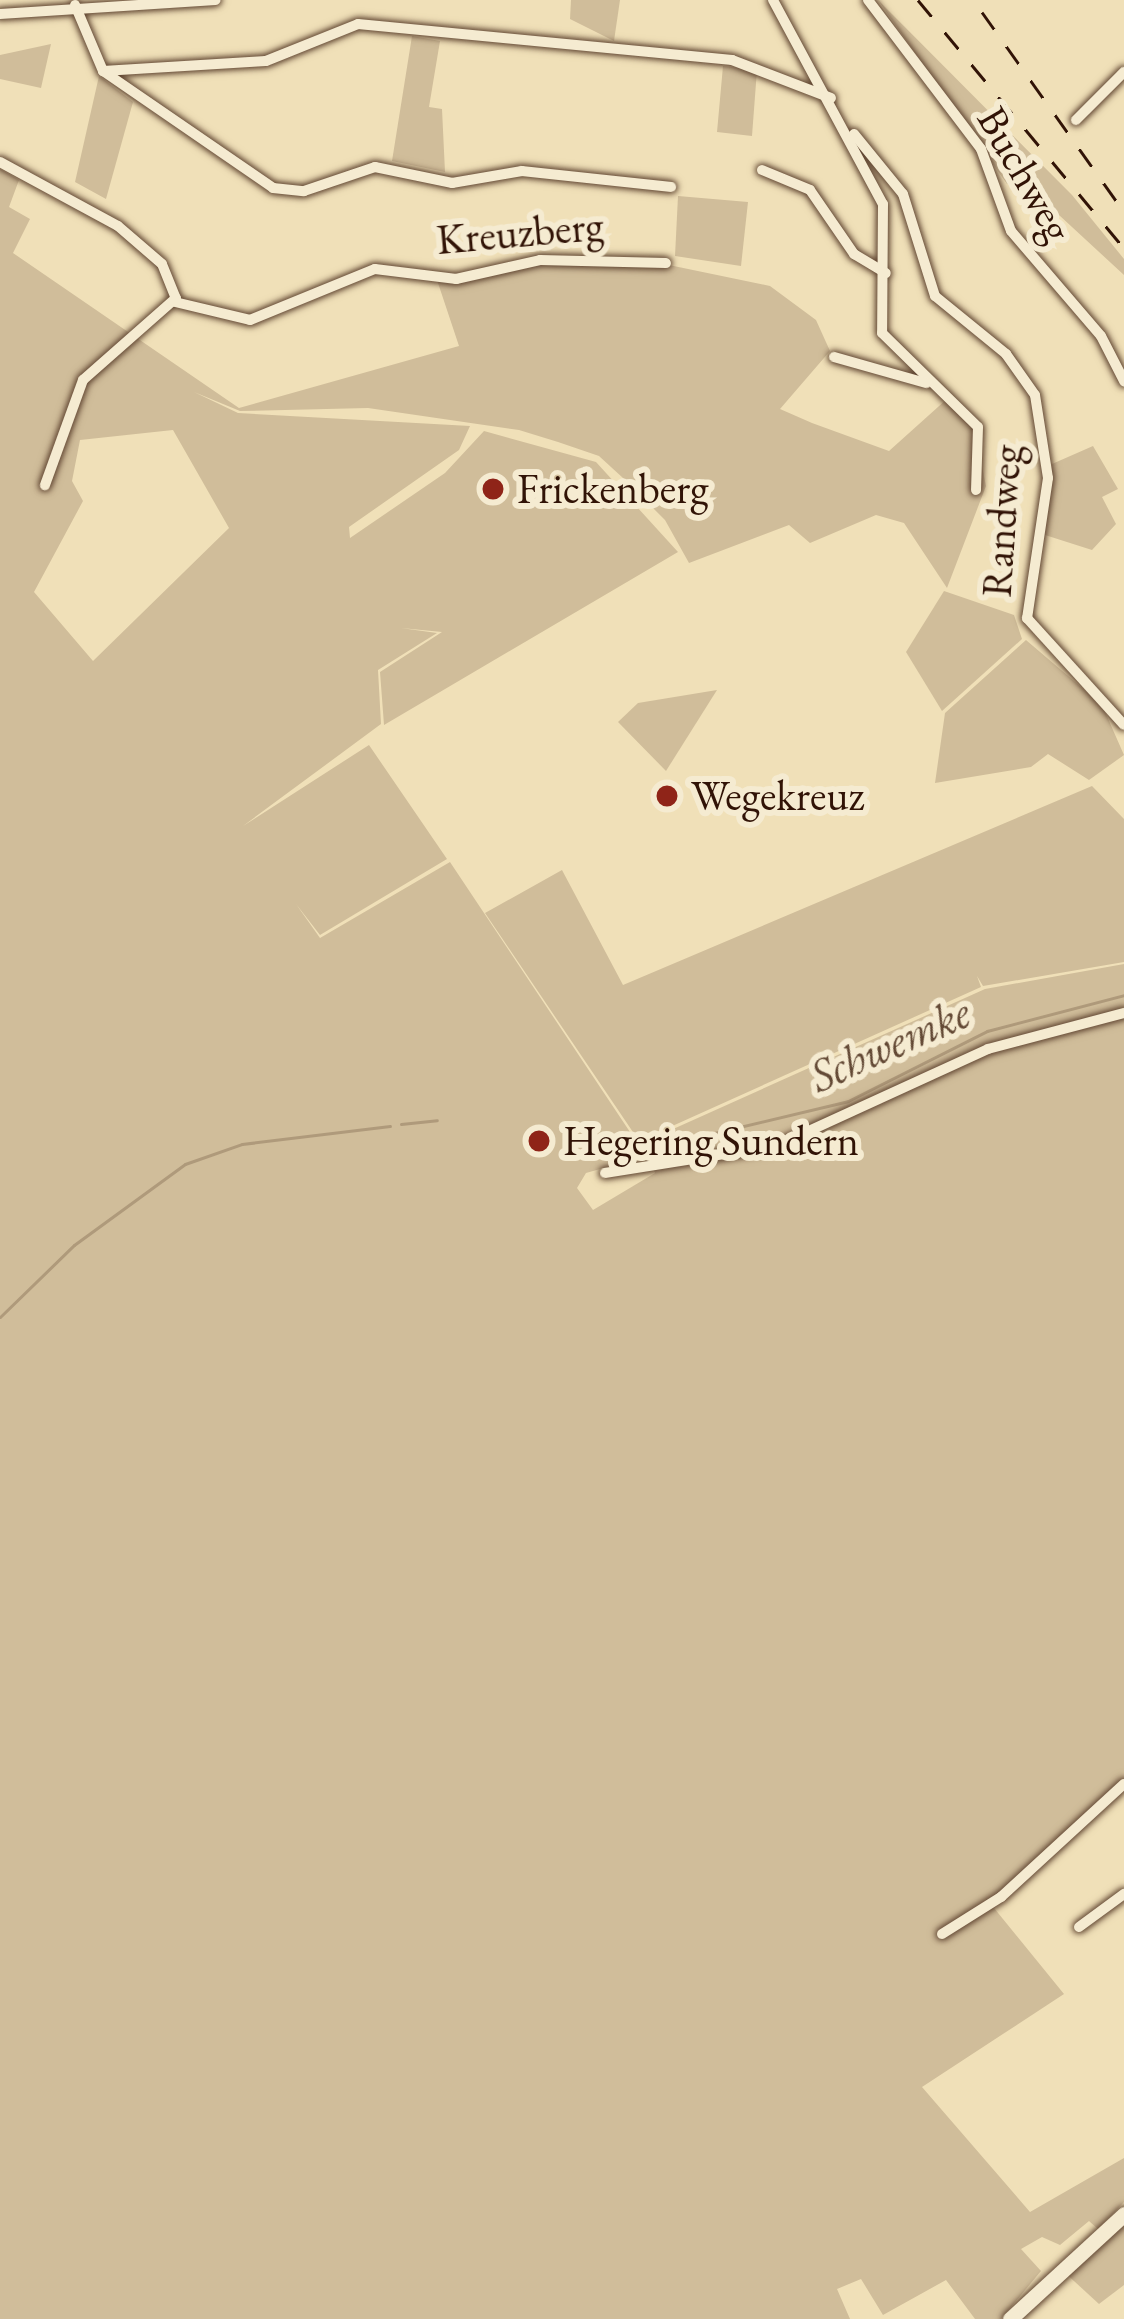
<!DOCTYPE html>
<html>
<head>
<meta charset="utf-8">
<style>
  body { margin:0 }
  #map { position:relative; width:1124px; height:2319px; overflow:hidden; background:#f0e0b8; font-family:"EB Garamond",serif }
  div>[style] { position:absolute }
  .green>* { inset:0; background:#d0bd9a }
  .stream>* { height:3px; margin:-1.5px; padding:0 1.5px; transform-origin:1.5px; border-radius:1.5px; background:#af9a7b }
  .roads { filter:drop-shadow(0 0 3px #614632) drop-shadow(0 0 3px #614632) }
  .street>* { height:10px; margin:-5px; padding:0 5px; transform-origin:5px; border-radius:5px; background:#f5ebd1 }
  .secondary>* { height:15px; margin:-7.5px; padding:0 7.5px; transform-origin:7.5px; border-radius:7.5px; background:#f5ebd1 }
  .rail>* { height:3px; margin-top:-1.5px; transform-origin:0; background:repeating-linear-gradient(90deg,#311306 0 21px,transparent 0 42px) }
  .dots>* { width:33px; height:33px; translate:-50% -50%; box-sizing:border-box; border:6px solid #f5ebd1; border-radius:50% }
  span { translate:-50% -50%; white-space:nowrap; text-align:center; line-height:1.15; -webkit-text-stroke:12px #f5ebd1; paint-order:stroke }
  .street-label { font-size:42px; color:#311306 }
  .poi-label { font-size:42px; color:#311306 }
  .left { translate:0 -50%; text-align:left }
  .water-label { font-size:45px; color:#634935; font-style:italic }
</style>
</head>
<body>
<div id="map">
  <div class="green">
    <div style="clip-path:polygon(571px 0,620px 0,614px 41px,570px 19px)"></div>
    <div style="clip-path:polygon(878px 0,1072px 195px,1124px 259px,1124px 275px,1020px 179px,1007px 184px)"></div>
    <div style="clip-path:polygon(412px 36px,440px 41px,429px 107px,442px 109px,445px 172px,392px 161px)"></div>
    <div style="clip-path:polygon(51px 44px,41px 88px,0 79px,0 55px)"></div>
    <div style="clip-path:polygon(723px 66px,757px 70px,752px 136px,717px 132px)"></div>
    <div style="clip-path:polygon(99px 76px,133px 102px,106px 199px,75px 182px)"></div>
    <div style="clip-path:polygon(evenodd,0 169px,19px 180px,9px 207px,30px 219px,13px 253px,239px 408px,459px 346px,437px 280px,547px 261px,664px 264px,770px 286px,816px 320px,830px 351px,780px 409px,812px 423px,889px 451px,948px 398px,973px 421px,986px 486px,947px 588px,904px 523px,876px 515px,810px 543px,789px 525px,689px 563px,665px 520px,623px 478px,599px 456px,558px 442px,519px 430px,368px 408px,240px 411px,194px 392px,238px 413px,470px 426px,459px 450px,349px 527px,350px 538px,445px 473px,484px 431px,596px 462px,678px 552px,384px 725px,380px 672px,442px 632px,401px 628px,437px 633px,378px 670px,381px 724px,243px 826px,369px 745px,447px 859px,320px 935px,296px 904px,320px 938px,450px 862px,646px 1156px,586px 1173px,577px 1188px,593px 1210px,655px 1173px,642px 1143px,985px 989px,1124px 964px,1124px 1781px,994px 1908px,1064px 1994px,922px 2087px,1030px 2212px,1124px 2158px,1124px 2202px,1098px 2229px,1089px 2221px,1060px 2245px,1042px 2237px,1021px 2249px,1041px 2271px,1001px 2319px,975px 2319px,946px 2280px,883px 2315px,861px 2279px,837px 2289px,850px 2319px,0 2319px,0 169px,173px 430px,229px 528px,93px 661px,34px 592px,83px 501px,72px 481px,80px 440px,173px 430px)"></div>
    <div style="clip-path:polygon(678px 196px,748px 202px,741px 266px,675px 256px)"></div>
    <div style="clip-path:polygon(1093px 446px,1118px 489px,1102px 497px,1116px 524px,1092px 550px,1045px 535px,1052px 464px)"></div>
    <div style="clip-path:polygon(944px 591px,1014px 615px,1022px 639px,942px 711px,906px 652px)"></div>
    <div style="clip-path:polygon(1026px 640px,1102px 705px,1124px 755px,1089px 780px,1048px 754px,1031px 767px,935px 783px,945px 713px)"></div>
    <div style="clip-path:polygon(717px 690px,666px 771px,618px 722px,638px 703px)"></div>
    <div style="clip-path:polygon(1092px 786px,1124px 819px,1124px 962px,983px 986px,977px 976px,981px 987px,639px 1141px,485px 913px,562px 870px,623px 985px)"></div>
    <div style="clip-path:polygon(1124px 2221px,1124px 2285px,1099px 2304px,1062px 2270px)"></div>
  </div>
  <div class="stream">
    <div style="left:401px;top:1124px;width:36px;rotate:-6deg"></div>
    <div style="left:685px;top:1149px;width:11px;rotate:-68deg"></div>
    <div style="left:689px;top:1139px;width:163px;rotate:-13.4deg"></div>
    <div style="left:848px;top:1101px;width:156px;rotate:-26.7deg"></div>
    <div style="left:987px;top:1031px;width:142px;rotate:-14.7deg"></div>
    <div style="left:0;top:1317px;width:103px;rotate:-44.2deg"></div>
    <div style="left:74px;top:1245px;width:137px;rotate:-36.1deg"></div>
    <div style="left:185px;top:1164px;width:60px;rotate:-19.3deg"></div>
    <div style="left:242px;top:1144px;width:149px;rotate:-6.9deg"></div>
  </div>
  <div class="roads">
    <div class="street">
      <div style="left:773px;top:0;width:232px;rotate:61.7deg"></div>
      <div style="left:883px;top:204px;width:129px;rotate:90.4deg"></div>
      <div style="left:882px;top:333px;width:134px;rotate:44.4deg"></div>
      <div style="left:978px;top:427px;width:63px;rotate:91.8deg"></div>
      <div style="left:868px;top:0;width:187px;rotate:52.8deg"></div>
      <div style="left:981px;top:149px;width:87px;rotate:69.9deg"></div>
      <div style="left:1011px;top:231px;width:138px;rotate:49.4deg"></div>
      <div style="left:1101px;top:336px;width:51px;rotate:62.9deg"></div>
      <div style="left:75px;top:5px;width:72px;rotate:67deg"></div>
      <div style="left:103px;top:71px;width:206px;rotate:34.5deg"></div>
      <div style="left:273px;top:188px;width:31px;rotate:6deg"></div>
      <div style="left:304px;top:191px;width:75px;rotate:-18.7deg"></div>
      <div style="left:375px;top:167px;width:79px;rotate:11.7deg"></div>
      <div style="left:452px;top:183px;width:71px;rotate:-9.7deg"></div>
      <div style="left:522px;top:171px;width:150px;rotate:6.1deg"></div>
      <div style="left:0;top:14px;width:216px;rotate:-3.7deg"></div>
      <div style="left:103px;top:71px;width:163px;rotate:-3.5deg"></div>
      <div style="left:266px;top:61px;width:99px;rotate:-21.9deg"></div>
      <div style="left:358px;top:24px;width:376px;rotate:5.5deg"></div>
      <div style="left:732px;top:60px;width:106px;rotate:21deg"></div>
      <div style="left:1076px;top:120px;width:68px;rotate:-45deg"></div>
      <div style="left:854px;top:134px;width:77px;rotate:50.8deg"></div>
      <div style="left:903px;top:194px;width:107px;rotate:72.6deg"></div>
      <div style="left:935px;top:296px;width:92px;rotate:39.2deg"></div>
      <div style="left:1006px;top:354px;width:50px;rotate:54.7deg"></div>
      <div style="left:1035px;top:395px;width:84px;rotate:81.1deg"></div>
      <div style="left:1048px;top:478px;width:142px;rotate:98.5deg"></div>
      <div style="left:1027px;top:618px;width:144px;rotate:47.8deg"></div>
      <div style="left:0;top:162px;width:134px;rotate:28.5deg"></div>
      <div style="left:118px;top:226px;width:58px;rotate:40.8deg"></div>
      <div style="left:162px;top:264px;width:37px;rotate:68deg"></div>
      <div style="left:176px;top:298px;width:124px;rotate:138.6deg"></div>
      <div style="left:83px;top:380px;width:112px;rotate:109.9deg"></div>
      <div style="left:762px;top:170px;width:52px;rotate:22.6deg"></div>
      <div style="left:810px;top:190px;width:78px;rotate:55.5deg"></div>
      <div style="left:854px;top:254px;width:37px;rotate:31deg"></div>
      <div style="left:175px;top:302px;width:77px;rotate:13.5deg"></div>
      <div style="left:250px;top:320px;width:135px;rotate:-22.2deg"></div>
      <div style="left:375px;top:269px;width:82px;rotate:7deg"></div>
      <div style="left:456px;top:279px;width:86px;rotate:-12.7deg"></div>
      <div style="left:540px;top:260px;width:126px;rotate:1.4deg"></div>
      <div style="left:834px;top:357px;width:96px;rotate:15.8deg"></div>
      <div style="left:605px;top:1173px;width:173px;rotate:-9deg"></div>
      <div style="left:776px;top:1146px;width:233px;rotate:-24.6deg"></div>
      <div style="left:988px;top:1049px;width:141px;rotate:-14.8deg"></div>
      <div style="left:1079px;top:1927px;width:56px;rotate:-36.3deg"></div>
      <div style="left:942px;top:1934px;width:70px;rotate:-32.1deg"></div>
      <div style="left:1001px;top:1897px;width:167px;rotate:-42.6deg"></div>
    </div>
    <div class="secondary">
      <div style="left:1010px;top:2319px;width:155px;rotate:-42.6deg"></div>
    </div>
  </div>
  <div class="rail">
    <div style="left:918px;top:0;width:322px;rotate:50.3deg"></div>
    <div style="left:982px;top:12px;width:245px;rotate:54.6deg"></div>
  </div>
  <div class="dots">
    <div style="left:493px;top:489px;background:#8f2418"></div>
    <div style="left:667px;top:796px;background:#8f2418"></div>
    <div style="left:539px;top:1141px;background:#8f2418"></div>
  </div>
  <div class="street-label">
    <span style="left:1025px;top:174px;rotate:60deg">Buchweg</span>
    <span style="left:520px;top:233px;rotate:-5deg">Kreuzberg</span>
    <span style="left:1002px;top:521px;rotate:-86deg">Randweg</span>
  </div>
  <div class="poi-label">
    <span class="left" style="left:517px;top:489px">Frickenberg</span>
    <span class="left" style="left:691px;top:796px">Wegekreuz</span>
    <span class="left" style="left:563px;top:1141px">Hegering Sundern</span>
  </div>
  <div class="water-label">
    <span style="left:890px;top:1044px;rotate:-24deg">Schwemke</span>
  </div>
</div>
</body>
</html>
